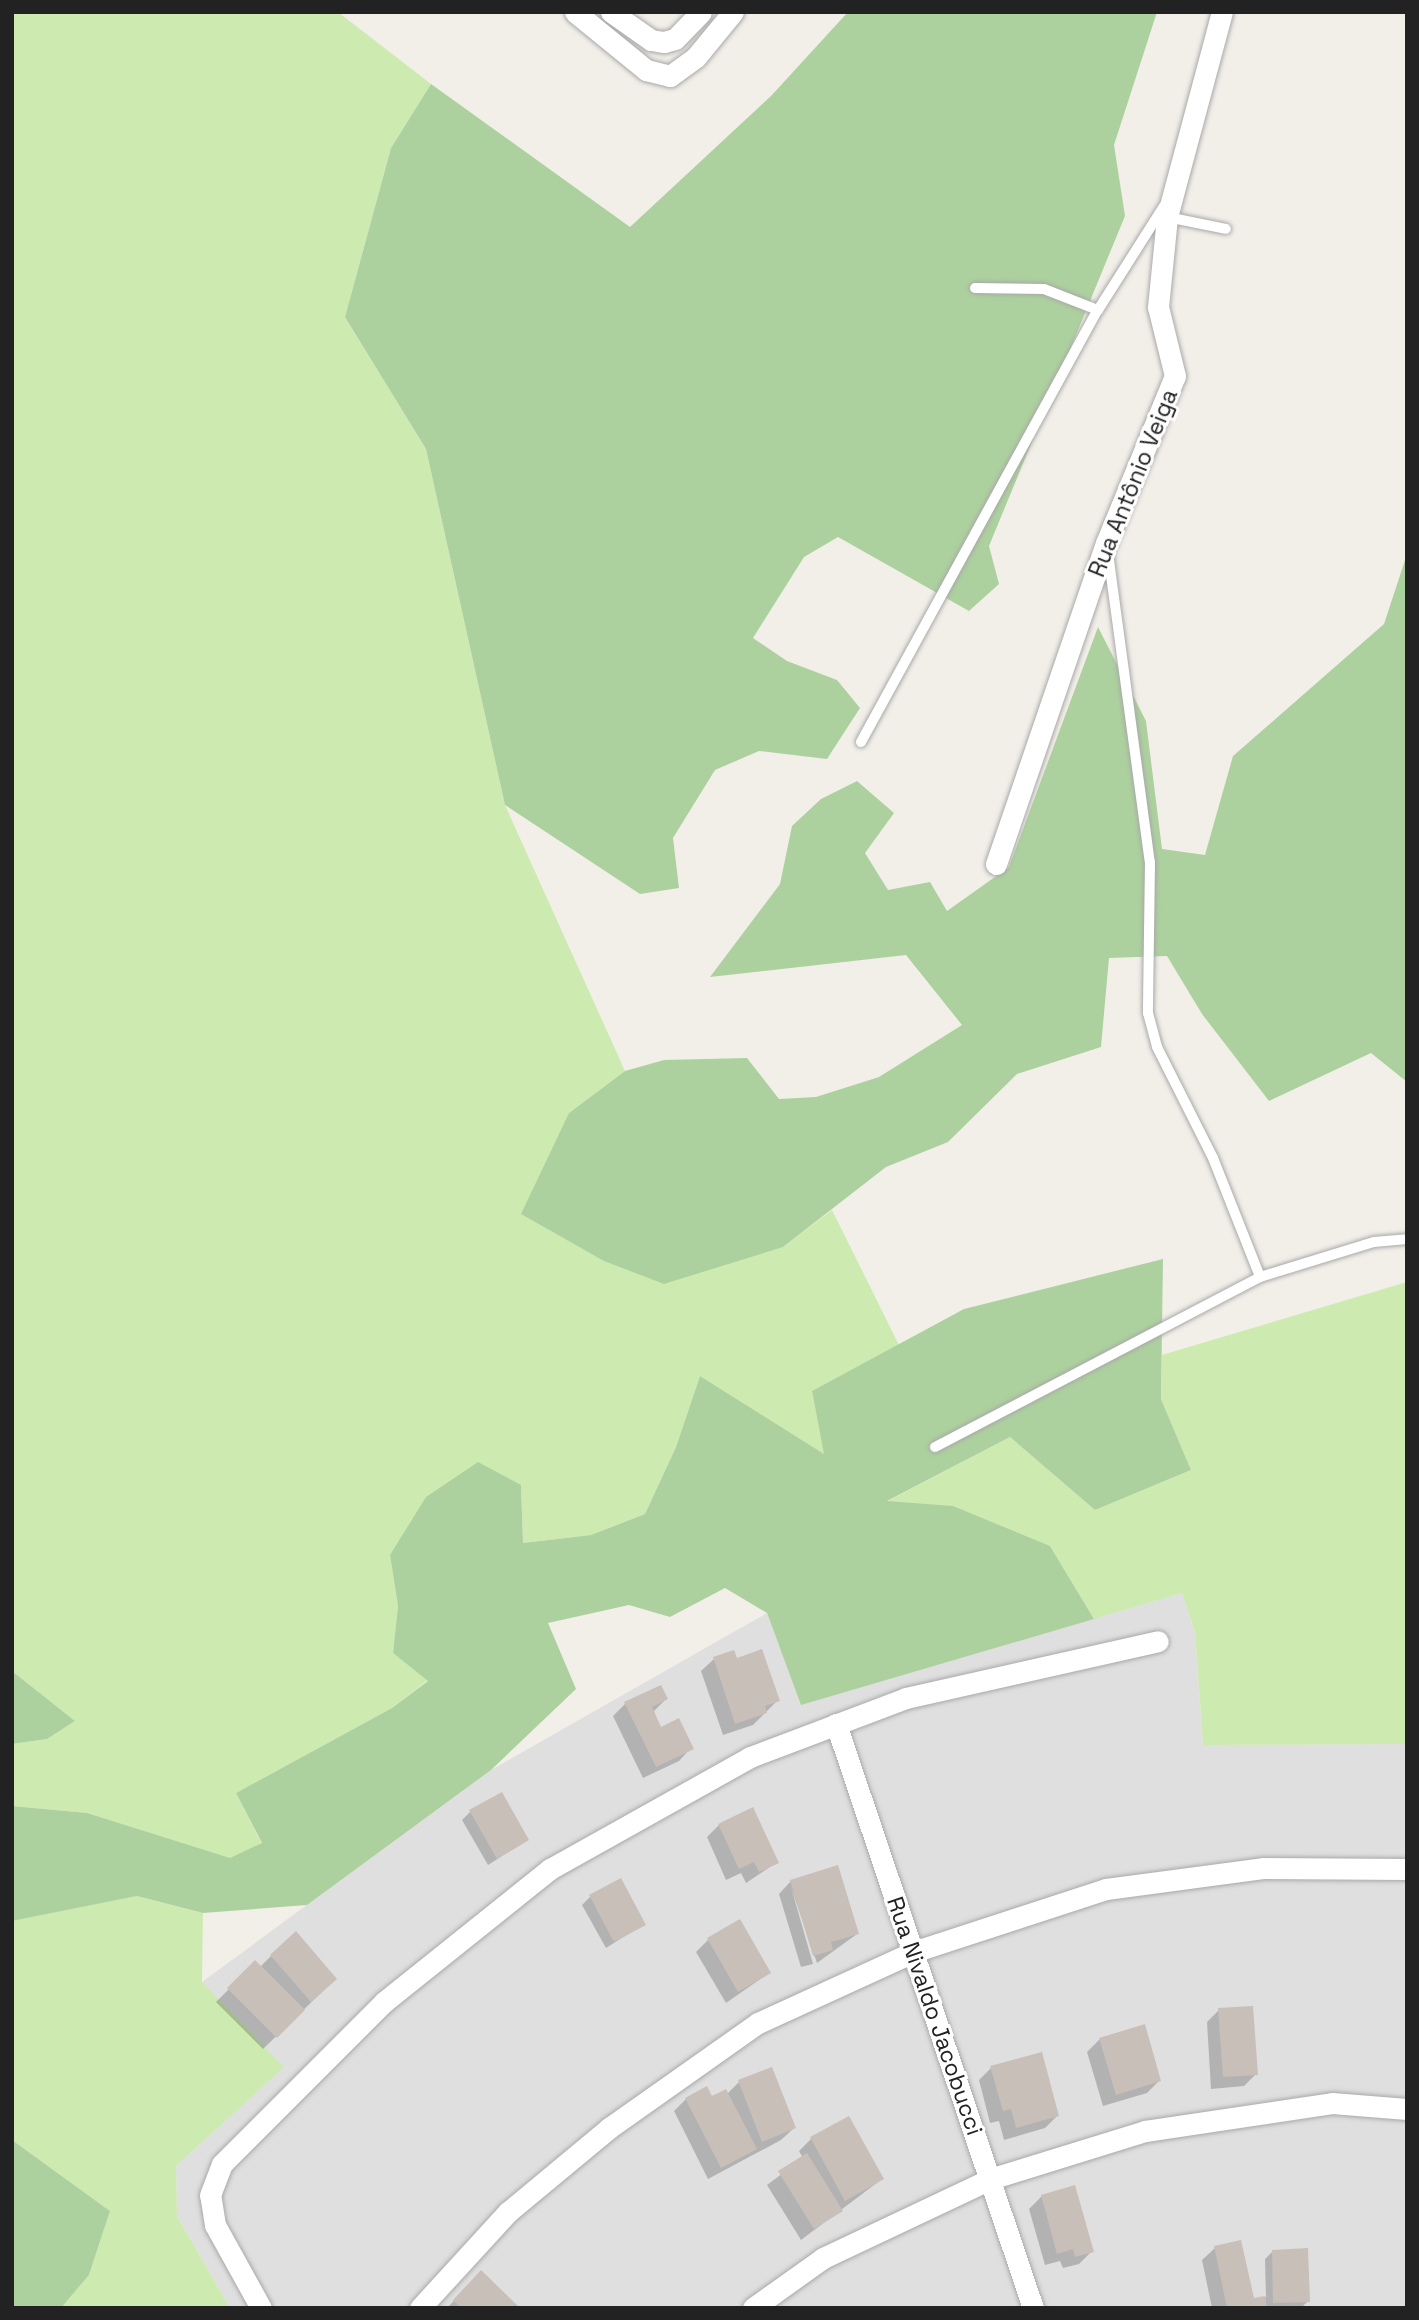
<!DOCTYPE html>
<html>
<head>
<meta charset="utf-8">
<style>
  body { margin:0 }
  #map { position:relative; width:1419px; height:2320px; overflow:hidden; background:#f2efe9; font-family:"Space Grotesk",sans-serif }
  div>[style] { position:absolute }
  .residential>* { inset:0; background:#e0dfdf }
  .grass>* { inset:0; background:#cdebb0 }
  .forest>* { inset:0; background:#add19e }
  .shadow>* { inset:0; background:#0003 }
  .building>* { inset:0; background:#c7bfb8 }
  .roads { filter:drop-shadow(0 0 2px #a9a9a9) drop-shadow(0 0 2px #a9a9a9) }
  .service>* { height:10px; margin:-5px; padding:0 5px; transform-origin:5px; border-radius:5px; background:#fff }
  .minor>* { height:21px; margin:-10.5px; padding:0 10.5px; transform-origin:10.5px; border-radius:10.5px; background:#fff }
  span { translate:-50% -50%; white-space:nowrap; text-align:center; line-height:1.15; -webkit-text-stroke:6px #fff; paint-order:stroke }
  .street-label { font-size:23px; color:#222 }
  .frame { position:absolute; inset:0; border:14px solid #222; pointer-events:none }
</style>
</head>
<body>
<div id="map">
  <div class="residential">
    <div style="clip-path:polygon(1182px 1593px,1195px 1632px,1203px 1745px,1407px 1744px,1407px 2308px,230px 2308px,177px 2216px,176px 2166px,283px 2067px,202px 1982px,491px 1770px,767px 1613px,801px 1704px)"></div>
  </div>
  <div class="grass">
    <div style="clip-path:polygon(12px 12px,338px 12px,431px 84px,391px 148px,345px 317px,426px 449px,505px 805px,625px 1071px,569px 1113px,783px 1247px,832px 1210px,899px 1345px,812px 1391px,825px 1455px,700px 1376px,676px 1447px,645px 1514px,591px 1535px,523px 1543px,521px 1485px,390px 1555px,398px 1606px,393px 1653px,428px 1680px,392px 1708px,236px 1793px,262px 1844px,230px 1859px,87px 1813px,12px 1806px,12px 1744px,47px 1739px,75px 1721px,12px 1671px)"></div>
    <div style="clip-path:polygon(1407px 1282px,1407px 1744px,1203px 1745px,1195px 1632px,1182px 1593px,1094px 1619px,1050px 1546px,886px 1502px,1010px 1437px,1095px 1510px,1191px 1470px,1161px 1399px,1162px 1355px)"></div>
    <div style="clip-path:polygon(137px 1896px,203px 1913px,202px 1982px,284px 2067px,176px 2166px,177px 2216px,230px 2308px,61px 2308px,89px 2275px,110px 2211px,12px 2140px,12px 1921px)"></div>
  </div>
  <div class="forest">
    <div style="clip-path:polygon(848px 12px,1157px 12px,1114px 145px,1125px 216px,989px 546px,999px 584px,969px 611px,838px 537px,804px 557px,753px 638px,787px 661px,837px 680px,860px 708px,827px 759px,759px 751px,715px 770px,673px 838px,679px 888px,640px 894px,505px 805px,426px 449px,345px 317px,391px 148px,431px 84px,630px 227px,771px 96px)"></div>
    <div style="clip-path:polygon(1407px 554px,1407px 1082px,1371px 1053px,1269px 1101px,1202px 1014px,1167px 956px,1109px 958px,1101px 1047px,1017px 1074px,948px 1142px,886px 1167px,783px 1247px,664px 1284px,604px 1261px,521px 1214px,569px 1113px,625px 1071px,664px 1060px,747px 1058px,779px 1099px,816px 1097px,879px 1077px,962px 1025px,906px 955px,710px 977px,780px 884px,792px 826px,821px 799px,857px 781px,894px 813px,865px 853px,888px 890px,930px 882px,947px 911px,1009px 867px,1098px 627px,1146px 721px,1162px 849px,1205px 855px,1233px 756px,1384px 624px)"></div>
    <div style="clip-path:polygon(1163px 1259px,1161px 1399px,1191px 1470px,1095px 1510px,1010px 1437px,887px 1501px,953px 1506px,1050px 1546px,1094px 1619px,801px 1705px,767px 1613px,725px 1588px,670px 1617px,629px 1605px,548px 1623px,576px 1689px,491px 1770px,307px 1905px,203px 1913px,137px 1896px,12px 1921px,12px 1806px,87px 1813px,230px 1858px,262px 1843px,236px 1793px,392px 1708px,428px 1681px,393px 1653px,398px 1606px,390px 1555px,426px 1497px,478px 1462px,521px 1485px,523px 1543px,591px 1535px,645px 1514px,676px 1447px,700px 1376px,824px 1454px,812px 1391px,964px 1309px)"></div>
    <div style="clip-path:polygon(12px 1671px,75px 1721px,47px 1739px,12px 1744px)"></div>
    <div style="clip-path:polygon(12px 2140px,110px 2211px,89px 2275px,61px 2308px,12px 2308px)"></div>
  </div>
  <div class="shadow">
    <div style="clip-path:polygon(714px 1659px,736px 1660px,778px 1700px,753px 1725px,723px 1735px,701px 1671px)"></div>
    <div style="clip-path:polygon(666px 1699px,654px 1711px,660px 1729px,691px 1748px,679px 1761px,643px 1778px,613px 1716px,625px 1704px)"></div>
    <div style="clip-path:polygon(470px 1812px,527px 1840px,488px 1865px,462px 1820px)"></div>
    <div style="clip-path:polygon(719px 1825px,776px 1863px,746px 1883px,741px 1873px,726px 1880px,707px 1837px)"></div>
    <div style="clip-path:polygon(791px 1881px,857px 1934px,817px 1963px,791px 1887px,813px 1964px,801px 1967px,779px 1894px)"></div>
    <div style="clip-path:polygon(590px 1897px,644px 1924px,606px 1948px,582px 1905px)"></div>
    <div style="clip-path:polygon(708px 1940px,769px 1973px,726px 2003px,696px 1952px)"></div>
    <div style="clip-path:polygon(271px 1956px,323px 1991px,263px 2049px,216px 2002px,255px 1963px,260px 1967px)"></div>
    <div style="clip-path:polygon(1219px 2010px,1256px 2074px,1244px 2086px,1211px 2089px,1207px 2022px)"></div>
    <div style="clip-path:polygon(1100px 2039px,1159px 2081px,1147px 2093px,1103px 2106px,1087px 2052px)"></div>
    <div style="clip-path:polygon(991px 2068px,1057px 2116px,1045px 2128px,1004px 2140px,999px 2121px,990px 2123px,979px 2080px)"></div>
    <div style="clip-path:polygon(739px 2082px,794px 2128px,781px 2140px,708px 2179px,674px 2111px,686px 2099px,727px 2094px)"></div>
    <div style="clip-path:polygon(811px 2139px,882px 2179px,801px 2240px,767px 2185px,803px 2158px,799px 2151px)"></div>
    <div style="clip-path:polygon(1042px 2196px,1092px 2251px,1079px 2264px,1063px 2268px,1060px 2261px,1045px 2265px,1029px 2209px)"></div>
    <div style="clip-path:polygon(1215px 2248px,1252px 2300px,1266px 2297px,1265px 2259px,1273px 2251px,1308px 2301px,1301px 2308px,1212px 2308px,1202px 2260px)"></div>
    <div style="clip-path:polygon(469px 2285px,518px 2308px,447px 2308px)"></div>
  </div>
  <div class="building">
    <div style="clip-path:polygon(762px 1649px,780px 1701px,765px 1706px,767px 1713px,735px 1724px,713px 1657px,734px 1650px,737px 1658px)"></div>
    <div style="clip-path:polygon(661px 1685px,668px 1699px,652px 1707px,661px 1727px,679px 1718px,694px 1749px,656px 1767px,624px 1702px)"></div>
    <div style="clip-path:polygon(502px 1792px,529px 1840px,497px 1859px,469px 1810px)"></div>
    <div style="clip-path:polygon(753px 1807px,779px 1863px,759px 1872px,754px 1862px,739px 1869px,718px 1824px)"></div>
    <div style="clip-path:polygon(838px 1865px,859px 1934px,831px 1942px,833px 1950px,813px 1956px,790px 1880px)"></div>
    <div style="clip-path:polygon(621px 1878px,646px 1925px,614px 1942px,589px 1895px)"></div>
    <div style="clip-path:polygon(740px 1919px,771px 1973px,738px 1992px,707px 1938px)"></div>
    <div style="clip-path:polygon(296px 1931px,337px 1979px,311px 2002px,270px 1955px)"></div>
    <div style="clip-path:polygon(255px 1960px,305px 2010px,277px 2038px,227px 1988px)"></div>
    <div style="clip-path:polygon(1253px 2006px,1258px 2075px,1223px 2077px,1218px 2008px)"></div>
    <div style="clip-path:polygon(1145px 2024px,1161px 2081px,1116px 2095px,1099px 2038px)"></div>
    <div style="clip-path:polygon(1042px 2052px,1059px 2116px,1016px 2128px,1011px 2109px,1003px 2111px,990px 2066px)"></div>
    <div style="clip-path:polygon(772px 2067px,796px 2128px,762px 2142px,738px 2080px)"></div>
    <div style="clip-path:polygon(707px 2086px,712px 2096px,726px 2089px,757px 2149px,721px 2168px,685px 2098px)"></div>
    <div style="clip-path:polygon(849px 2116px,884px 2179px,845px 2201px,810px 2137px)"></div>
    <div style="clip-path:polygon(807px 2153px,843px 2211px,814px 2229px,778px 2171px)"></div>
    <div style="clip-path:polygon(1075px 2185px,1094px 2252px,1075px 2257px,1073px 2249px,1057px 2254px,1041px 2195px)"></div>
    <div style="clip-path:polygon(1241px 2240px,1254px 2298px,1265px 2296px,1267px 2308px,1227px 2308px,1214px 2246px)"></div>
    <div style="clip-path:polygon(1308px 2248px,1310px 2302px,1273px 2303px,1272px 2250px)"></div>
    <div style="clip-path:polygon(481px 2270px,520px 2308px,461px 2308px,453px 2300px)"></div>
  </div>
  <div class="roads">
    <div class="service">
      <div style="left:1167px;top:217px;width:60px;rotate:11.5deg"></div>
      <div style="left:975px;top:288px;width:69px;rotate:0.8deg"></div>
      <div style="left:1044px;top:289px;width:58px;rotate:21.3deg"></div>
      <div style="left:1108px;top:553px;width:312px;rotate:82.3deg"></div>
      <div style="left:1150px;top:862px;width:151px;rotate:90.8deg"></div>
      <div style="left:1148px;top:1013px;width:35px;rotate:75deg"></div>
      <div style="left:1157px;top:1047px;width:124px;rotate:63.2deg"></div>
      <div style="left:1213px;top:1158px;width:128px;rotate:68.4deg"></div>
      <div style="left:861px;top:742px;width:493px;rotate:-61.3deg"></div>
      <div style="left:1098px;top:310px;width:123px;rotate:-57.6deg"></div>
      <div style="left:935px;top:1447px;width:367px;rotate:-27.6deg"></div>
      <div style="left:1260px;top:1277px;width:119px;rotate:-17.1deg"></div>
      <div style="left:1374px;top:1242px;width:33px;rotate:-5deg"></div>
    </div>
    <div class="minor">
      <div style="left:575px;top:12px;width:92px;rotate:39.2deg"></div>
      <div style="left:646px;top:70px;width:25px;rotate:14deg"></div>
      <div style="left:670px;top:76px;width:32px;rotate:-36deg"></div>
      <div style="left:696px;top:57px;width:58px;rotate:-50.6deg"></div>
      <div style="left:611px;top:12px;width:49px;rotate:35deg"></div>
      <div style="left:651px;top:40px;width:13px;rotate:9deg"></div>
      <div style="left:664px;top:42px;width:11px;rotate:-15deg"></div>
      <div style="left:675px;top:39px;width:37px;rotate:-46deg"></div>
      <div style="left:996px;top:864px;width:339px;rotate:-71.1deg"></div>
      <div style="left:1106px;top:543px;width:181px;rotate:-67.6deg"></div>
      <div style="left:1175px;top:376px;width:71px;rotate:-103.8deg"></div>
      <div style="left:1158px;top:307px;width:90px;rotate:-84.3deg"></div>
      <div style="left:1167px;top:217px;width:212px;rotate:-75deg"></div>
      <div style="left:836px;top:1724px;width:616px;rotate:71.36deg"></div>
      <div style="left:261px;top:2308px;width:95px;rotate:-119deg"></div>
      <div style="left:215px;top:2225px;width:30px;rotate:-99deg"></div>
      <div style="left:210px;top:2195px;width:33px;rotate:-69deg"></div>
      <div style="left:222px;top:2164px;width:229px;rotate:-45deg"></div>
      <div style="left:384px;top:2002px;width:213px;rotate:-38.7deg"></div>
      <div style="left:550px;top:1869px;width:229px;rotate:-29.2deg"></div>
      <div style="left:750px;top:1757px;width:167px;rotate:-20.7deg"></div>
      <div style="left:906px;top:1698px;width:258px;rotate:-12.7deg"></div>
      <div style="left:420px;top:2308px;width:130px;rotate:-47.5deg"></div>
      <div style="left:508px;top:2212px;width:131px;rotate:-39.7deg"></div>
      <div style="left:609px;top:2128px;width:182px;rotate:-35.2deg"></div>
      <div style="left:758px;top:2023px;width:170px;rotate:-24.6deg"></div>
      <div style="left:913px;top:1952px;width:203px;rotate:-18.1deg"></div>
      <div style="left:1106px;top:1889px;width:158px;rotate:-7.6deg"></div>
      <div style="left:1263px;top:1868px;width:144px;rotate:0.4deg"></div>
      <div style="left:753px;top:2308px;width:86px;rotate:-35.5deg"></div>
      <div style="left:823px;top:2258px;width:185px;rotate:-25.3deg"></div>
      <div style="left:990px;top:2179px;width:162px;rotate:-17.2deg"></div>
      <div style="left:1145px;top:2131px;width:189px;rotate:-8.5deg"></div>
      <div style="left:1332px;top:2103px;width:75px;rotate:4.6deg"></div>
    </div>
  </div>
  <div class="street-label">
    <span style="left:1133px;top:483px;rotate:-68deg">Rua Antônio Veiga</span>
    <span style="left:935px;top:2016px;rotate:71deg">Rua Nivaldo Jacobucci</span>
  </div>
  <div class="frame"></div>
</div>
</body>
</html>
